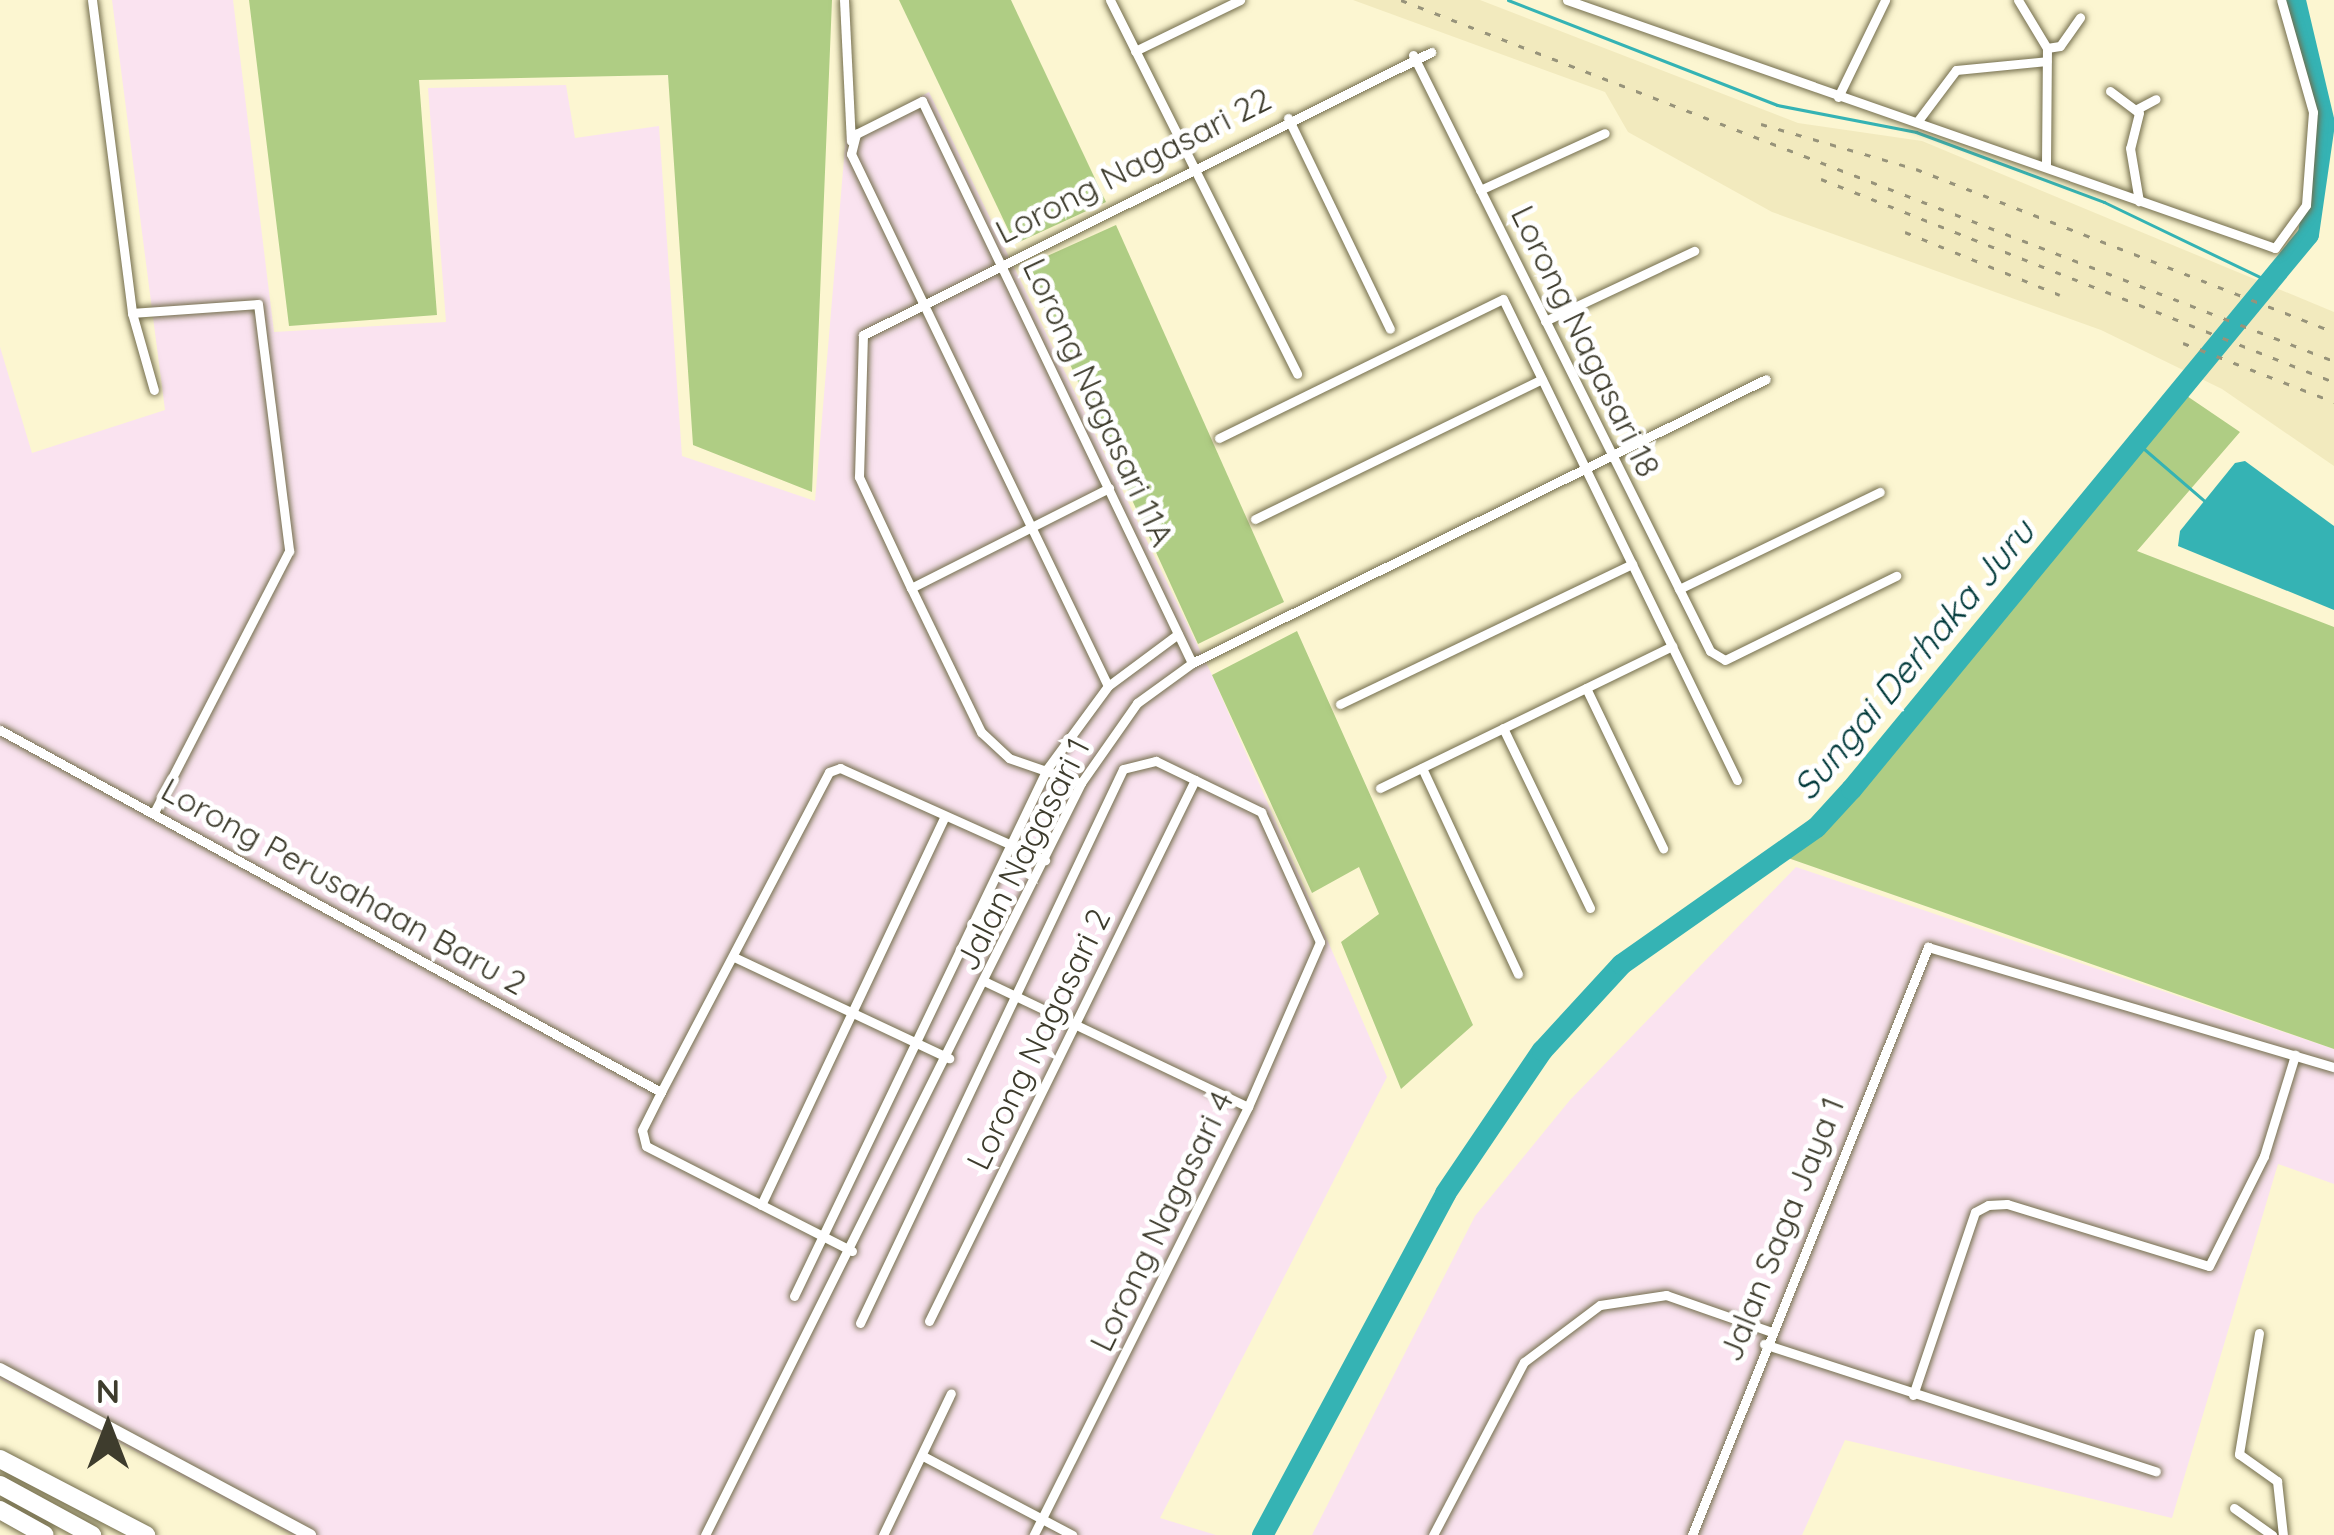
<!DOCTYPE html>
<html>
<head>
<meta charset="utf-8">
<style>
  body { margin:0 }
  #map { position:relative; width:2334px; height:1535px; overflow:hidden; background:#fcf6d1; font-family:Quicksand,sans-serif }
  div>[style] { position:absolute }
  .industrial>* { inset:0; background:#fae3f0 }
  .built>* { inset:0; background:#f2eabe }
  .green>* { inset:0; background:#afcd84 }
  .water>* { inset:0; background:#35b3b4 }
  .stream>* { height:3px; margin:-1.5px; padding:0 1.5px; transform-origin:1.5px; border-radius:1.5px; background:#35b3b4 }
  .river>* { height:21px; margin:-10.5px; padding:0 10.5px; transform-origin:10.5px; border-radius:10.5px; background:#35b3b4 }
  .roads { filter:drop-shadow(0 0 3px #736d4c) drop-shadow(0 0 3px #736d4c) }
  .minor>* { height:9px; margin:-4.5px; padding:0 4.5px; transform-origin:4.5px; border-radius:4.5px; background:#fff }
  .tertiary>* { height:12px; margin:-6px; padding:0 6px; transform-origin:6px; border-radius:6px; background:#fff }
  .motorway>* { height:18px; margin:-9px; padding:0 9px; transform-origin:9px; border-radius:9px; background:#fff }
  .rail>* { height:3px; margin-top:-1.5px; transform-origin:0; background:repeating-linear-gradient(90deg,#97937a 0 6px,transparent 0 18px) }
  span { translate:-50% -50%; white-space:nowrap; text-align:center; line-height:1.15; -webkit-text-stroke:10px #fff; paint-order:stroke }
  .street-label { font-size:33px; color:#3e3c2d }
  .water-label { font-size:36px; color:#00393a; font-style:italic }
  .north { position:absolute; left:48px; top:1367px; width:120px; height:120px; -webkit-text-stroke:9px #fff; paint-order:stroke; rotate:0deg; font-size:33px; font-weight:700; line-height:48px; text-align:center; color:#3e3c2d }
  .north::after { content:''; display:block; margin:auto; width:42px; height:54px; background:#3e3c2d; clip-path:polygon(50% 0,100% 100%,50% 72%,0 100%) }
</style>
</head>
<body>
<div id="map">
  <div class="industrial">
    <div style="clip-path:polygon(112px 0,233px 0,274px 332px,446px 322px,428px 88px,566px 85px,575px 138px,659px 126px,682px 456px,815px 501px,846px 135px,929px 92px,1212px 675px,1387px 1077px,1160px 1518px,1216px 1535px,293px 1535px,0 1379px,0 347px,32px 453px,165px 410px)"></div>
    <div style="clip-path:polygon(1796px 867px,2334px 1049px,2334px 1184px,2278px 1164px,2172px 1518px,1845px 1440px,1802px 1535px,1312px 1535px,1475px 1216px,1570px 1100px)"></div>
  </div>
  <div class="built">
    <div style="clip-path:polygon(1353px 0,1480px 0,1798px 123px,1922px 141px,2334px 312px,2334px 466px,2222px 389px,2101px 330px,1772px 212px,1628px 132px,1605px 92px)"></div>
  </div>
  <div class="green">
    <div style="clip-path:polygon(249px 0,832px 0,812px 492px,693px 445px,668px 75px,419px 80px,437px 315px,289px 326px)"></div>
    <div style="clip-path:polygon(899px 0,1011px 0,1106px 202px,1015px 244px)"></div>
    <div style="clip-path:polygon(1116px 225px,1284px 602px,1198px 644px,1025px 266px)"></div>
    <div style="clip-path:polygon(2184px 394px,2240px 432px,2137px 551px,2334px 627px,2334px 1049px,1788px 858px,1825px 827px)"></div>
    <div style="clip-path:polygon(1297px 631px,1473px 1025px,1401px 1089px,1341px 942px,1379px 914px,1359px 867px,1312px 893px,1212px 675px)"></div>
  </div>
  <div class="water">
    <div style="clip-path:polygon(2245px 461px,2334px 526px,2334px 610px,2178px 546px,2180px 531px,2235px 463px)"></div>
  </div>
  <div class="stream">
    <div style="left:1508px;top:0;width:289px;rotate:21.3deg"></div>
    <div style="left:1777px;top:105px;width:142px;rotate:11deg"></div>
    <div style="left:1916px;top:132px;width:201px;rotate:20.4deg"></div>
    <div style="left:2104px;top:202px;width:178px;rotate:25.7deg"></div>
    <div style="left:2136px;top:442px;width:94px;rotate:40.7deg"></div>
  </div>
  <div class="river">
    <div style="left:1262px;top:1535px;width:388px;rotate:-61.8deg"></div>
    <div style="left:1445px;top:1193px;width:173px;rotate:-55.9deg"></div>
    <div style="left:1542px;top:1050px;width:117px;rotate:-47.4deg"></div>
    <div style="left:1621px;top:964px;width:238px;rotate:-35.1deg"></div>
    <div style="left:1816px;top:827px;width:52px;rotate:-47.4deg"></div>
    <div style="left:1851px;top:789px;width:719px;rotate:-50.53deg"></div>
    <div style="left:2308px;top:234px;width:112px;rotate:-81.8deg"></div>
    <div style="left:2324px;top:123px;width:126px;rotate:-103.3deg"></div>
  </div>
  <div class="roads">
    <div class="minor">
      <div style="left:92px;top:0;width:316px;rotate:82.7deg"></div>
      <div style="left:132px;top:313px;width:80px;rotate:74.1deg"></div>
      <div style="left:844px;top:0;width:141px;rotate:87.2deg"></div>
      <div style="left:1110px;top:0;width:418px;rotate:63.4deg"></div>
      <div style="left:1567px;top:0;width:750px;rotate:19.3deg"></div>
      <div style="left:2275px;top:248px;width:53px;rotate:-54.2deg"></div>
      <div style="left:2306px;top:205px;width:93px;rotate:-85.7deg"></div>
      <div style="left:2313px;top:112px;width:116px;rotate:-105.9deg"></div>
      <div style="left:2018px;top:0;width:56px;rotate:58.9deg"></div>
      <div style="left:2047px;top:48px;width:118px;rotate:90.5deg"></div>
      <div style="left:2047px;top:48px;width:13px;rotate:-9deg"></div>
      <div style="left:2060px;top:46px;width:35px;rotate:-55deg"></div>
      <div style="left:1135px;top:51px;width:117px;rotate:-25.9deg"></div>
      <div style="left:1413px;top:55px;width:666px;rotate:63.51deg"></div>
      <div style="left:1710px;top:651px;width:17px;rotate:31deg"></div>
      <div style="left:1725px;top:660px;width:191px;rotate:-26.2deg"></div>
      <div style="left:2110px;top:91px;width:36px;rotate:37deg"></div>
      <div style="left:2139px;top:113px;width:36px;rotate:104deg"></div>
      <div style="left:2130px;top:148px;width:54px;rotate:80.4deg"></div>
      <div style="left:1838px;top:97px;width:108px;rotate:-64.1deg"></div>
      <div style="left:2137px;top:109px;width:21px;rotate:-28deg"></div>
      <div style="left:1288px;top:118px;width:234px;rotate:64.2deg"></div>
      <div style="left:1917px;top:122px;width:65px;rotate:-53.1deg"></div>
      <div style="left:1956px;top:70px;width:91px;rotate:-5.6deg"></div>
      <div style="left:1480px;top:190px;width:137px;rotate:-24.5deg"></div>
      <div style="left:132px;top:313px;width:126px;rotate:-4.1deg"></div>
      <div style="left:258px;top:304px;width:249px;rotate:82.8deg"></div>
      <div style="left:289px;top:551px;width:294px;rotate:117.3deg"></div>
      <div style="left:1545px;top:321px;width:165px;rotate:-25.2deg"></div>
      <div style="left:1219px;top:438px;width:316px;rotate:-26.1deg"></div>
      <div style="left:1503px;top:299px;width:535px;rotate:64.06deg"></div>
      <div style="left:1255px;top:519px;width:319px;rotate:-26deg"></div>
      <div style="left:911px;top:588px;width:222px;rotate:-26.8deg"></div>
      <div style="left:1679px;top:589px;width:223px;rotate:-25.8deg"></div>
      <div style="left:1108px;top:686px;width:591px;rotate:-115.78deg"></div>
      <div style="left:851px;top:154px;width:21px;rotate:-76deg"></div>
      <div style="left:856px;top:134px;width:74px;rotate:-26.6deg"></div>
      <div style="left:922px;top:101px;width:623px;rotate:64.34deg"></div>
      <div style="left:1586px;top:688px;width:178px;rotate:64.3deg"></div>
      <div style="left:1340px;top:704px;width:324px;rotate:-25.6deg"></div>
      <div style="left:1503px;top:728px;width:200px;rotate:64.2deg"></div>
      <div style="left:0;top:730px;width:754px;rotate:28.71deg"></div>
      <div style="left:1422px;top:768px;width:227px;rotate:65deg"></div>
      <div style="left:1081px;top:783px;width:76px;rotate:-160.9deg"></div>
      <div style="left:1009px;top:758px;width:38px;rotate:-137deg"></div>
      <div style="left:981px;top:732px;width:160px;rotate:-115.9deg"></div>
      <div style="left:911px;top:588px;width:123px;rotate:-115.1deg"></div>
      <div style="left:859px;top:477px;width:142px;rotate:-88.4deg"></div>
      <div style="left:863px;top:335px;width:635px;rotate:-26.48deg"></div>
      <div style="left:1380px;top:788px;width:325px;rotate:-25.9deg"></div>
      <div style="left:734px;top:957px;width:238px;rotate:25.2deg"></div>
      <div style="left:986px;top:982px;width:290px;rotate:25.5deg"></div>
      <div style="left:761px;top:1205px;width:430px;rotate:-64.7deg"></div>
      <div style="left:852px;top:1251px;width:231px;rotate:-153deg"></div>
      <div style="left:646px;top:1146px;width:16px;rotate:-104deg"></div>
      <div style="left:642px;top:1130px;width:42px;rotate:-63.4deg"></div>
      <div style="left:661px;top:1092px;width:361px;rotate:-62.3deg"></div>
      <div style="left:829px;top:772px;width:12px;rotate:-20deg"></div>
      <div style="left:840px;top:768px;width:225px;rotate:24.2deg"></div>
      <div style="left:794px;top:1296px;width:585px;rotate:-64.36deg"></div>
      <div style="left:1047px;top:769px;width:103px;rotate:-53.7deg"></div>
      <div style="left:1108px;top:686px;width:87px;rotate:-36.6deg"></div>
      <div style="left:929px;top:1321px;width:603px;rotate:-63.82deg"></div>
      <div style="left:860px;top:1323px;width:613px;rotate:-64.6deg"></div>
      <div style="left:1123px;top:769px;width:34px;rotate:-14deg"></div>
      <div style="left:1156px;top:761px;width:117px;rotate:25.9deg"></div>
      <div style="left:1261px;top:812px;width:143px;rotate:65.6deg"></div>
      <div style="left:1320px;top:942px;width:180px;rotate:113.6deg"></div>
      <div style="left:1248px;top:1107px;width:479px;rotate:116.6deg"></div>
      <div style="left:2259px;top:1333px;width:123px;rotate:99.4deg"></div>
      <div style="left:2239px;top:1454px;width:47px;rotate:35.4deg"></div>
      <div style="left:2277px;top:1481px;width:54px;rotate:83.7deg"></div>
      <div style="left:1764px;top:1344px;width:412px;rotate:18deg"></div>
      <div style="left:1913px;top:1395px;width:193px;rotate:-71.3deg"></div>
      <div style="left:1975px;top:1212px;width:15px;rotate:-28deg"></div>
      <div style="left:1988px;top:1205px;width:19px;rotate:-3deg"></div>
      <div style="left:2007px;top:1204px;width:211px;rotate:17.1deg"></div>
      <div style="left:2209px;top:1266px;width:123px;rotate:-63.4deg"></div>
      <div style="left:2264px;top:1156px;width:106px;rotate:-72.9deg"></div>
      <div style="left:923px;top:1456px;width:169px;rotate:27.9deg"></div>
      <div style="left:2234px;top:1508px;width:47px;rotate:35.4deg"></div>
      <div style="left:705px;top:1535px;width:841px;rotate:-63.43deg"></div>
      <div style="left:1081px;top:783px;width:98px;rotate:-55deg"></div>
      <div style="left:1137px;top:703px;width:68px;rotate:-36deg"></div>
      <div style="left:1192px;top:663px;width:640px;rotate:-26.32deg"></div>
      <div style="left:883px;top:1535px;width:157px;rotate:-64.4deg"></div>
      <div style="left:1433px;top:1535px;width:195px;rotate:-62.3deg"></div>
      <div style="left:1524px;top:1362px;width:95px;rotate:-36.9deg"></div>
      <div style="left:1600px;top:1305px;width:67px;rotate:-8.6deg"></div>
      <div style="left:1666px;top:1295px;width:109px;rotate:19.3deg"></div>
      <div style="left:1692px;top:1535px;width:634px;rotate:-68.13deg"></div>
      <div style="left:1928px;top:947px;width:423px;rotate:16.5deg"></div>
    </div>
    <div class="tertiary">
      <div style="left:0;top:1369px;width:352px;rotate:28.2deg"></div>
    </div>
    <div class="motorway">
      <div style="left:0;top:1459px;width:165px;rotate:27.5deg"></div>
      <div style="left:0;top:1485px;width:105px;rotate:28.5deg"></div>
      <div style="left:0;top:1510px;width:51px;rotate:29.1deg"></div>
    </div>
  </div>
  <div class="rail">
    <div style="left:1401px;top:0;width:1000px;rotate:21.15deg"></div>
    <div style="left:1761px;top:124px;width:161px;rotate:16.2deg"></div>
    <div style="left:1916px;top:169px;width:449px;rotate:21.3deg"></div>
    <div style="left:1821px;top:179px;width:552px;rotate:21.59deg"></div>
    <div style="left:1905px;top:232px;width:167px;rotate:22.1deg"></div>
    <div style="left:2183px;top:343px;width:162px;rotate:21.3deg"></div>
  </div>
  <div class="street-label">
    <span style="left:1133px;top:165px;rotate:-27deg">Lorong Nagasari 22</span>
    <span style="left:1586px;top:341px;rotate:64deg">Lorong Nagasari 18</span>
    <span style="left:1099px;top:402px;rotate:65deg">Lorong Nagasari 11A</span>
    <span style="left:1022px;top:854px;rotate:-63deg">Jalan Nagasari 1</span>
    <span style="left:344px;top:886px;rotate:29deg">Lorong Perusahaan Baru 2</span>
    <span style="left:1038px;top:1039px;rotate:-64deg">Lorong Nagasari 2</span>
    <span style="left:1161px;top:1221px;rotate:-64deg">Lorong Nagasari 4</span>
    <span style="left:1781px;top:1229px;rotate:-68deg">Jalan Saga Jaya 1</span>
  </div>
  <div class="water-label">
    <span style="left:1913px;top:659px;rotate:-50deg">Sungai Derhaka Juru</span>
  </div>
  <div class="north">N</div>
</div>
</body>
</html>
